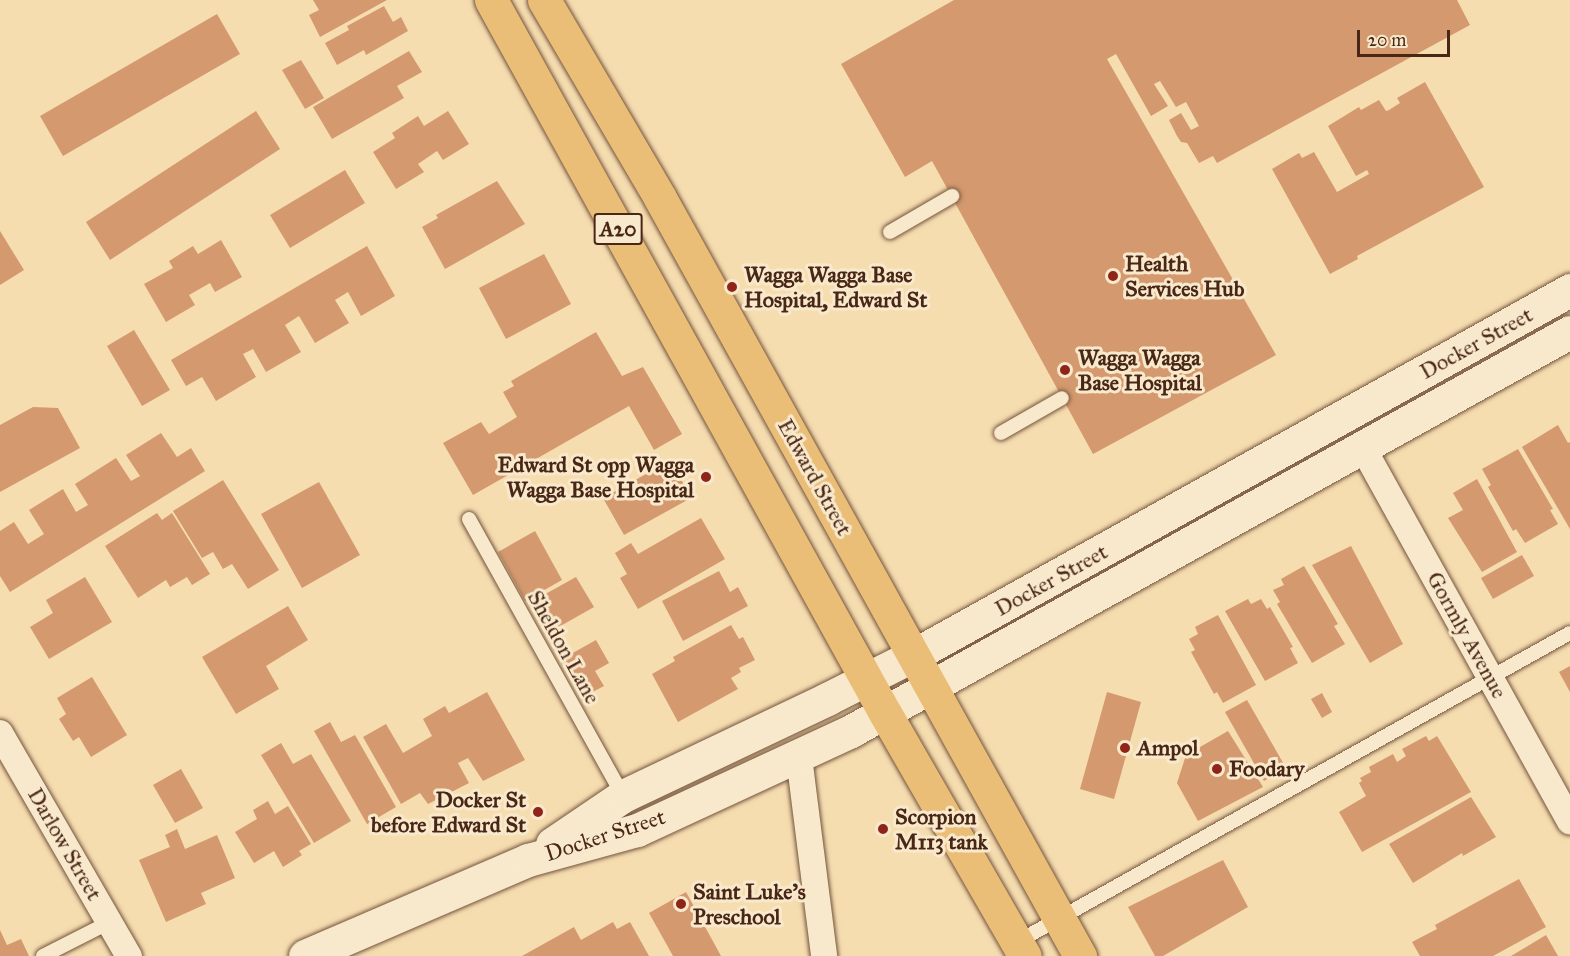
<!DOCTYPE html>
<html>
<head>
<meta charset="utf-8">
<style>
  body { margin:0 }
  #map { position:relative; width:1570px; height:956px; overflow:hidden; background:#f6ddb0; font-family:"IM FELL Great Primer",serif }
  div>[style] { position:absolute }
  .building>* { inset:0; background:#d4996e }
  .roads { filter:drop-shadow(0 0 2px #74543c) drop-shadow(0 0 2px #74543c) }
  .lane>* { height:14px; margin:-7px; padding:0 7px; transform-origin:7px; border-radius:7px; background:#f9e9cc }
  .street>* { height:26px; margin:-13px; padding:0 13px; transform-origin:13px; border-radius:13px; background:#f9e9cc }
  .secondary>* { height:33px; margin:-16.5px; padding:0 16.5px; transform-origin:16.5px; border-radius:16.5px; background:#f9e9cc }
  .highway>* { height:33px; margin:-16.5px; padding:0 16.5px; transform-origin:16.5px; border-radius:16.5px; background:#ebbe78 }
  .dots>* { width:16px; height:16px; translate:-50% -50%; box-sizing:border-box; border:3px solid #f9e9cc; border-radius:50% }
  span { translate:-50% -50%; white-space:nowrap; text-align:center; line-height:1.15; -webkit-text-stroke:6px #f9e9cc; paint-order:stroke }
  .shield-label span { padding:2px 4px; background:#f9e9cc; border:2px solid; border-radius:4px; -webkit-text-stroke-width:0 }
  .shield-label { font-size:21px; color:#492716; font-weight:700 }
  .poi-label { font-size:22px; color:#492716; font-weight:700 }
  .left { translate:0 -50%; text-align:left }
  .right { translate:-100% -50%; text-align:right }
  .street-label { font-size:22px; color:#492716 }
  .scale { position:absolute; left:1357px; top:30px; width:93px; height:27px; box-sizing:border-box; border:3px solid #492716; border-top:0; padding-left:8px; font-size:18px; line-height:21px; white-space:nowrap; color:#492716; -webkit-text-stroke:4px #f9e9cc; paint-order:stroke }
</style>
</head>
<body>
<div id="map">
  <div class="building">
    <div style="clip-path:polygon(313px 0,387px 0,320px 37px,309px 15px,319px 10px)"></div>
    <div style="clip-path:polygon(954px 0,1457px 0,1470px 25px,1217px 163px,1213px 156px,1199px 163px,1187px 143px,1181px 142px,1177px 136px,1169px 120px,1181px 113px,1191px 130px,1199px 126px,1186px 102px,1176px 107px,1160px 81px,1154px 84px,1168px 106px,1151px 116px,1116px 54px,1107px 59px,1276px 355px,1093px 454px,932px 161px,905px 177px,841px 64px)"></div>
    <div style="clip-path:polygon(384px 6px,393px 22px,401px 17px,408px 31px,366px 55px,364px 50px,337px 65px,325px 43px,349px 30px,347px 26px)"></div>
    <div style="clip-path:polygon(217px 14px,240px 54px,63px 156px,40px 116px)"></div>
    <div style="clip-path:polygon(409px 51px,422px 72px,397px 86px,404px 98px,332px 139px,313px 107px)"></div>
    <div style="clip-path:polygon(301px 60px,324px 98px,305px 109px,282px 70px)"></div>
    <div style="clip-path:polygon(1425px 82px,1484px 187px,1357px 256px,1358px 259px,1330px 274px,1272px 169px,1299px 153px,1302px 158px,1314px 152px,1337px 192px,1369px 174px,1367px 170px,1356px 176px,1328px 126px,1359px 107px,1361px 110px,1379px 100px,1386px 111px,1389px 110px,1400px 103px,1397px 98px)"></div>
    <div style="clip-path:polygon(256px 111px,280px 149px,110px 260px,86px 222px)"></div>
    <div style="clip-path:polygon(448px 111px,469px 144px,443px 160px,437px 151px,418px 164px,424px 172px,396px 189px,373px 152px,395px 138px,392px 133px,418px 116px,424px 126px)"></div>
    <div style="clip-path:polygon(345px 170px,365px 203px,290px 248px,270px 215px)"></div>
    <div style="clip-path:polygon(497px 181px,525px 224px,445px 269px,422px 227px,438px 218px,436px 215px)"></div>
    <div style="clip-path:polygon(0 231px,24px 270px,0 285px)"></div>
    <div style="clip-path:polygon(221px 240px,242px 277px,215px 292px,210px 283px,189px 295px,195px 305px,166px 322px,144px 284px,173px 268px,169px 261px,193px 246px,198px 254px)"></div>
    <div style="clip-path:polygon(367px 246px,395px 296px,361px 316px,348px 292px,335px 300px,349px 323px,315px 343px,299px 316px,285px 325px,301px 352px,266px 372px,253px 349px,243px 354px,256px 377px,216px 401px,202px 377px,186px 386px,171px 360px)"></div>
    <div style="clip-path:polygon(544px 254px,571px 304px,506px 339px,479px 288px)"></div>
    <div style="clip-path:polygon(134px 330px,170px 390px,142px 406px,107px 346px)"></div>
    <div style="clip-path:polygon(596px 332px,622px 376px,643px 367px,682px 434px,654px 450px,629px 406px,473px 495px,443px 443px,481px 422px,489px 434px,517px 417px,503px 392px,514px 386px,511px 381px)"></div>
    <div style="clip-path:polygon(33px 407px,58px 408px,80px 448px,0 492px,0 425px)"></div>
    <div style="clip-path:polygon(1558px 425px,1568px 443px,1570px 442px,1570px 529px,1522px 447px)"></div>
    <div style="clip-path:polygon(161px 433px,177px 457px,191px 448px,205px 471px,10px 592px,0 576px,0 531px,14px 522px,28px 544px,44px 534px,29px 510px,63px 489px,76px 512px,88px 505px,75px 484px,116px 458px,131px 481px,140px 476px,126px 455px)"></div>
    <div style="clip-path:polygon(1518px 449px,1553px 509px,1550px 510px,1558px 524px,1525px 543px,1516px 529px,1513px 531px,1488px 487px,1491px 485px,1482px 469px)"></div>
    <div style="clip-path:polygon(671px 460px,691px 498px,624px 535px,603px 498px)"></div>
    <div style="clip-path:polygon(1477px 479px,1517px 552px,1482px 572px,1448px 518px,1463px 510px,1453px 493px)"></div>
    <div style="clip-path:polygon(223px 480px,279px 570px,248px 589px,232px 564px,223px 569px,213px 552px,202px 558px,173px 511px)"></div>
    <div style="clip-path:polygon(319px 482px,360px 555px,302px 588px,261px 514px)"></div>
    <div style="clip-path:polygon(157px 513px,162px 520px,172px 513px,210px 574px,192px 585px,187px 577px,170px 587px,166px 580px,138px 598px,105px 546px)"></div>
    <div style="clip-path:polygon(701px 518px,725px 559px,638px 609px,620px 578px,627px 574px,615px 553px,631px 543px,638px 554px)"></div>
    <div style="clip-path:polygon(535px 531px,562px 580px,525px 601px,498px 552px)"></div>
    <div style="clip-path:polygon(1351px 546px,1403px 644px,1370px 663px,1312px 565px)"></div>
    <div style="clip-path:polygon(1522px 555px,1534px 576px,1493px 599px,1481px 578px)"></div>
    <div style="clip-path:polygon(1304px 566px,1338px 624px,1334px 626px,1345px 644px,1312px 663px,1277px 604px,1280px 602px,1273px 590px,1284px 585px,1281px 579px)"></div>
    <div style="clip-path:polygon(719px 571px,730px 592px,738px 587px,748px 606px,683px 641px,662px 601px)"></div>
    <div style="clip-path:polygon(85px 577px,112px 622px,49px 659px,30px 627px,53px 613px,46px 600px)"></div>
    <div style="clip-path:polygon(576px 577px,594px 607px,557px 628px,540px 597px)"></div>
    <div style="clip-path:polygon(1248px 599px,1251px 604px,1261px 599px,1267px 609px,1270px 607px,1293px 647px,1290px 648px,1298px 663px,1265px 681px,1225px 611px)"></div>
    <div style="clip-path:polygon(288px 606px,308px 640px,266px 666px,279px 689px,236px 714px,202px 657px)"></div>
    <div style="clip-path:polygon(1218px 615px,1256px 685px,1223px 703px,1217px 692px,1214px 694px,1191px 652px,1195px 650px,1189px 639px,1198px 634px,1195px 627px)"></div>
    <div style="clip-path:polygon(731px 625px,739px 639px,743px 637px,755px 660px,739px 668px,741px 672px,731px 678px,738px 689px,678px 722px,652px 674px,675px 661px,673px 657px)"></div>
    <div style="clip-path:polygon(596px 640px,609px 663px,595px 671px,604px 686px,583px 697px,562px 659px)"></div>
    <div style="clip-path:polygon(1570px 666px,1570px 692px,1559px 672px)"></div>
    <div style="clip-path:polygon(92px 677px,127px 735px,91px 757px,79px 737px,73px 741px,59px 719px,66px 714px,57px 698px)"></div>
    <div style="clip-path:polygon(487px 692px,525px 760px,483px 781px,468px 758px,458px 763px,469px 783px,428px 804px,420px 793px,401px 804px,363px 737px,386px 724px,403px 753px,432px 736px,423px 719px,445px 706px,449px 713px)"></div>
    <div style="clip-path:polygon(1107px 692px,1141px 702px,1114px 799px,1080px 789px)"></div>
    <div style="clip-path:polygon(1322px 693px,1332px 712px,1322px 718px,1311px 699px)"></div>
    <div style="clip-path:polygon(1247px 700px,1286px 768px,1264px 781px,1225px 712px)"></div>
    <div style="clip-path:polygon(330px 722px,341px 742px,355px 735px,396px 807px,367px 824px,314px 731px)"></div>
    <div style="clip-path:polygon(1228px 731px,1263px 787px,1198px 821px,1177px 783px,1186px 755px)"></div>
    <div style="clip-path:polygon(1426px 736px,1429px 741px,1437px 736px,1471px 792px,1362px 852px,1339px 812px,1366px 796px,1359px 783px,1362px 781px,1360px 778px,1371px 772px,1369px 767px,1393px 754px,1397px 762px,1406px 756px,1402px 749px)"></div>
    <div style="clip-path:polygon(281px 743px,293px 764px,311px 754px,351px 821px,314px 843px,261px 755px)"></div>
    <div style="clip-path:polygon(181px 769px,203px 808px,175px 823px,153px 785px)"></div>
    <div style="clip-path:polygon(1471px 797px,1496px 837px,1463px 856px,1462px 853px,1413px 883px,1389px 844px)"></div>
    <div style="clip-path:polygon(268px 801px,275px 814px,288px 806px,311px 844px,299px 851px,302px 855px,283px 867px,274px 851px,254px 863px,235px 832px,257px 819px,253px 810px)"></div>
    <div style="clip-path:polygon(177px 829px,185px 849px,217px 835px,235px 878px,201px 893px,206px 904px,166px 922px,139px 860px,170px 847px,165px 835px)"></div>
    <div style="clip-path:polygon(1223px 860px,1248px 907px,1163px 956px,1155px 956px,1128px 907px)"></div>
    <div style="clip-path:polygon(1519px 879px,1546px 927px,1493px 956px,1420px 956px,1412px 942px,1437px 929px,1435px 925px)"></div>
    <div style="clip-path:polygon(686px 892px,721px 956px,673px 956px,649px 913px)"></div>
    <div style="clip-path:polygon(613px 922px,617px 929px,630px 922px,649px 956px,522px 956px,574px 927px,581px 940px)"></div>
    <div style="clip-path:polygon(0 930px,7px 945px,21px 939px,29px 956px,0 956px)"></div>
    <div style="clip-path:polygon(1546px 935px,1558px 956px,1511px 956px)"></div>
  </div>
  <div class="roads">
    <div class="lane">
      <div style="left:890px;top:232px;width:72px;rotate:-30.1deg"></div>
      <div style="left:1001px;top:433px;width:70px;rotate:-29.8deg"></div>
      <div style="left:469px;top:519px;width:317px;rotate:60.9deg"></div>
      <div style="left:1017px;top:942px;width:633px;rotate:-29.2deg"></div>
      <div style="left:43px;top:956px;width:75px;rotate:-26.9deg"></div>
    </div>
    <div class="street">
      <div style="left:1363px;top:448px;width:427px;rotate:61deg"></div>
      <div style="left:0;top:733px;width:258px;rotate:60deg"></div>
      <div style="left:799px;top:757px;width:201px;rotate:82.8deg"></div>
    </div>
    <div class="secondary">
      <div style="left:552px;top:844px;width:86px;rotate:-34.1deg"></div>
      <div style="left:623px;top:796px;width:226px;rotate:-25.4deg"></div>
      <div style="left:827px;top:699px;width:97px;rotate:-26.8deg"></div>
      <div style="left:914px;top:655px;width:751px;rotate:-29.09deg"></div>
      <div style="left:305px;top:956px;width:243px;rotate:-23.3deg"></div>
      <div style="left:528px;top:860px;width:113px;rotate:-15.4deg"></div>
      <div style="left:637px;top:830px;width:236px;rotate:-24.8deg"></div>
      <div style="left:851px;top:731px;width:822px;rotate:-29.03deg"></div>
    </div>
    <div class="highway">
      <div style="left:491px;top:0;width:815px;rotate:61.08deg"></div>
      <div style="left:885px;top:713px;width:280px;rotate:60.1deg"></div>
      <div style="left:544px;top:0;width:229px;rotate:59.6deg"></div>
      <div style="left:660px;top:198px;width:867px;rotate:61.01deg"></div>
    </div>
  </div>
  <div class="dots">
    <div style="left:1113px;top:276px;background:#8f2418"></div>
    <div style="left:732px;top:287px;background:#8f2418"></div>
    <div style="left:1065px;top:370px;background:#8f2418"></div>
    <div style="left:706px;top:477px;background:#8f2418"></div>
    <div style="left:1125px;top:748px;background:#8f2418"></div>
    <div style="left:1217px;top:769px;background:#8f2418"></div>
    <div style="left:538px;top:812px;background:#8f2418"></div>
    <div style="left:883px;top:829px;background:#8f2418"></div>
    <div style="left:681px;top:904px;background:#8f2418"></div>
  </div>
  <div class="shield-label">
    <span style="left:618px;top:229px">A20</span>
  </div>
  <div class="poi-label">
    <span class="left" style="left:1125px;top:276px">Health<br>Services Hub</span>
    <span class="left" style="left:744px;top:287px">Wagga Wagga Base<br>Hospital, Edward St</span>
    <span class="left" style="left:1078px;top:370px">Wagga Wagga<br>Base Hospital</span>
    <span class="right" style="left:694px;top:477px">Edward St opp Wagga<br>Wagga Base Hospital</span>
    <span class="left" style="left:1137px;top:748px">Ampol</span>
    <span class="left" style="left:1229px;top:769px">Foodary</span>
    <span class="right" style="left:526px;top:812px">Docker St<br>before Edward St</span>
    <span class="left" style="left:895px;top:829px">Scorpion<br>M113 tank</span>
    <span class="left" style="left:693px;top:904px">Saint Luke’s<br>Preschool</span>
  </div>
  <div class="street-label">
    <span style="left:1476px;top:343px;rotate:-29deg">Docker Street</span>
    <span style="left:815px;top:477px;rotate:61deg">Edward Street</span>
    <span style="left:1051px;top:580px;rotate:-29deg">Docker Street</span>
    <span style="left:1467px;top:635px;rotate:61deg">Gormly Avenue</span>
    <span style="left:564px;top:647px;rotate:61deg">Sheldon Lane</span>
    <span style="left:605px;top:835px;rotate:-18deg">Docker Street</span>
    <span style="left:65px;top:844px;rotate:60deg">Darlow Street</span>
  </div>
  <div class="scale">20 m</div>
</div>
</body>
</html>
